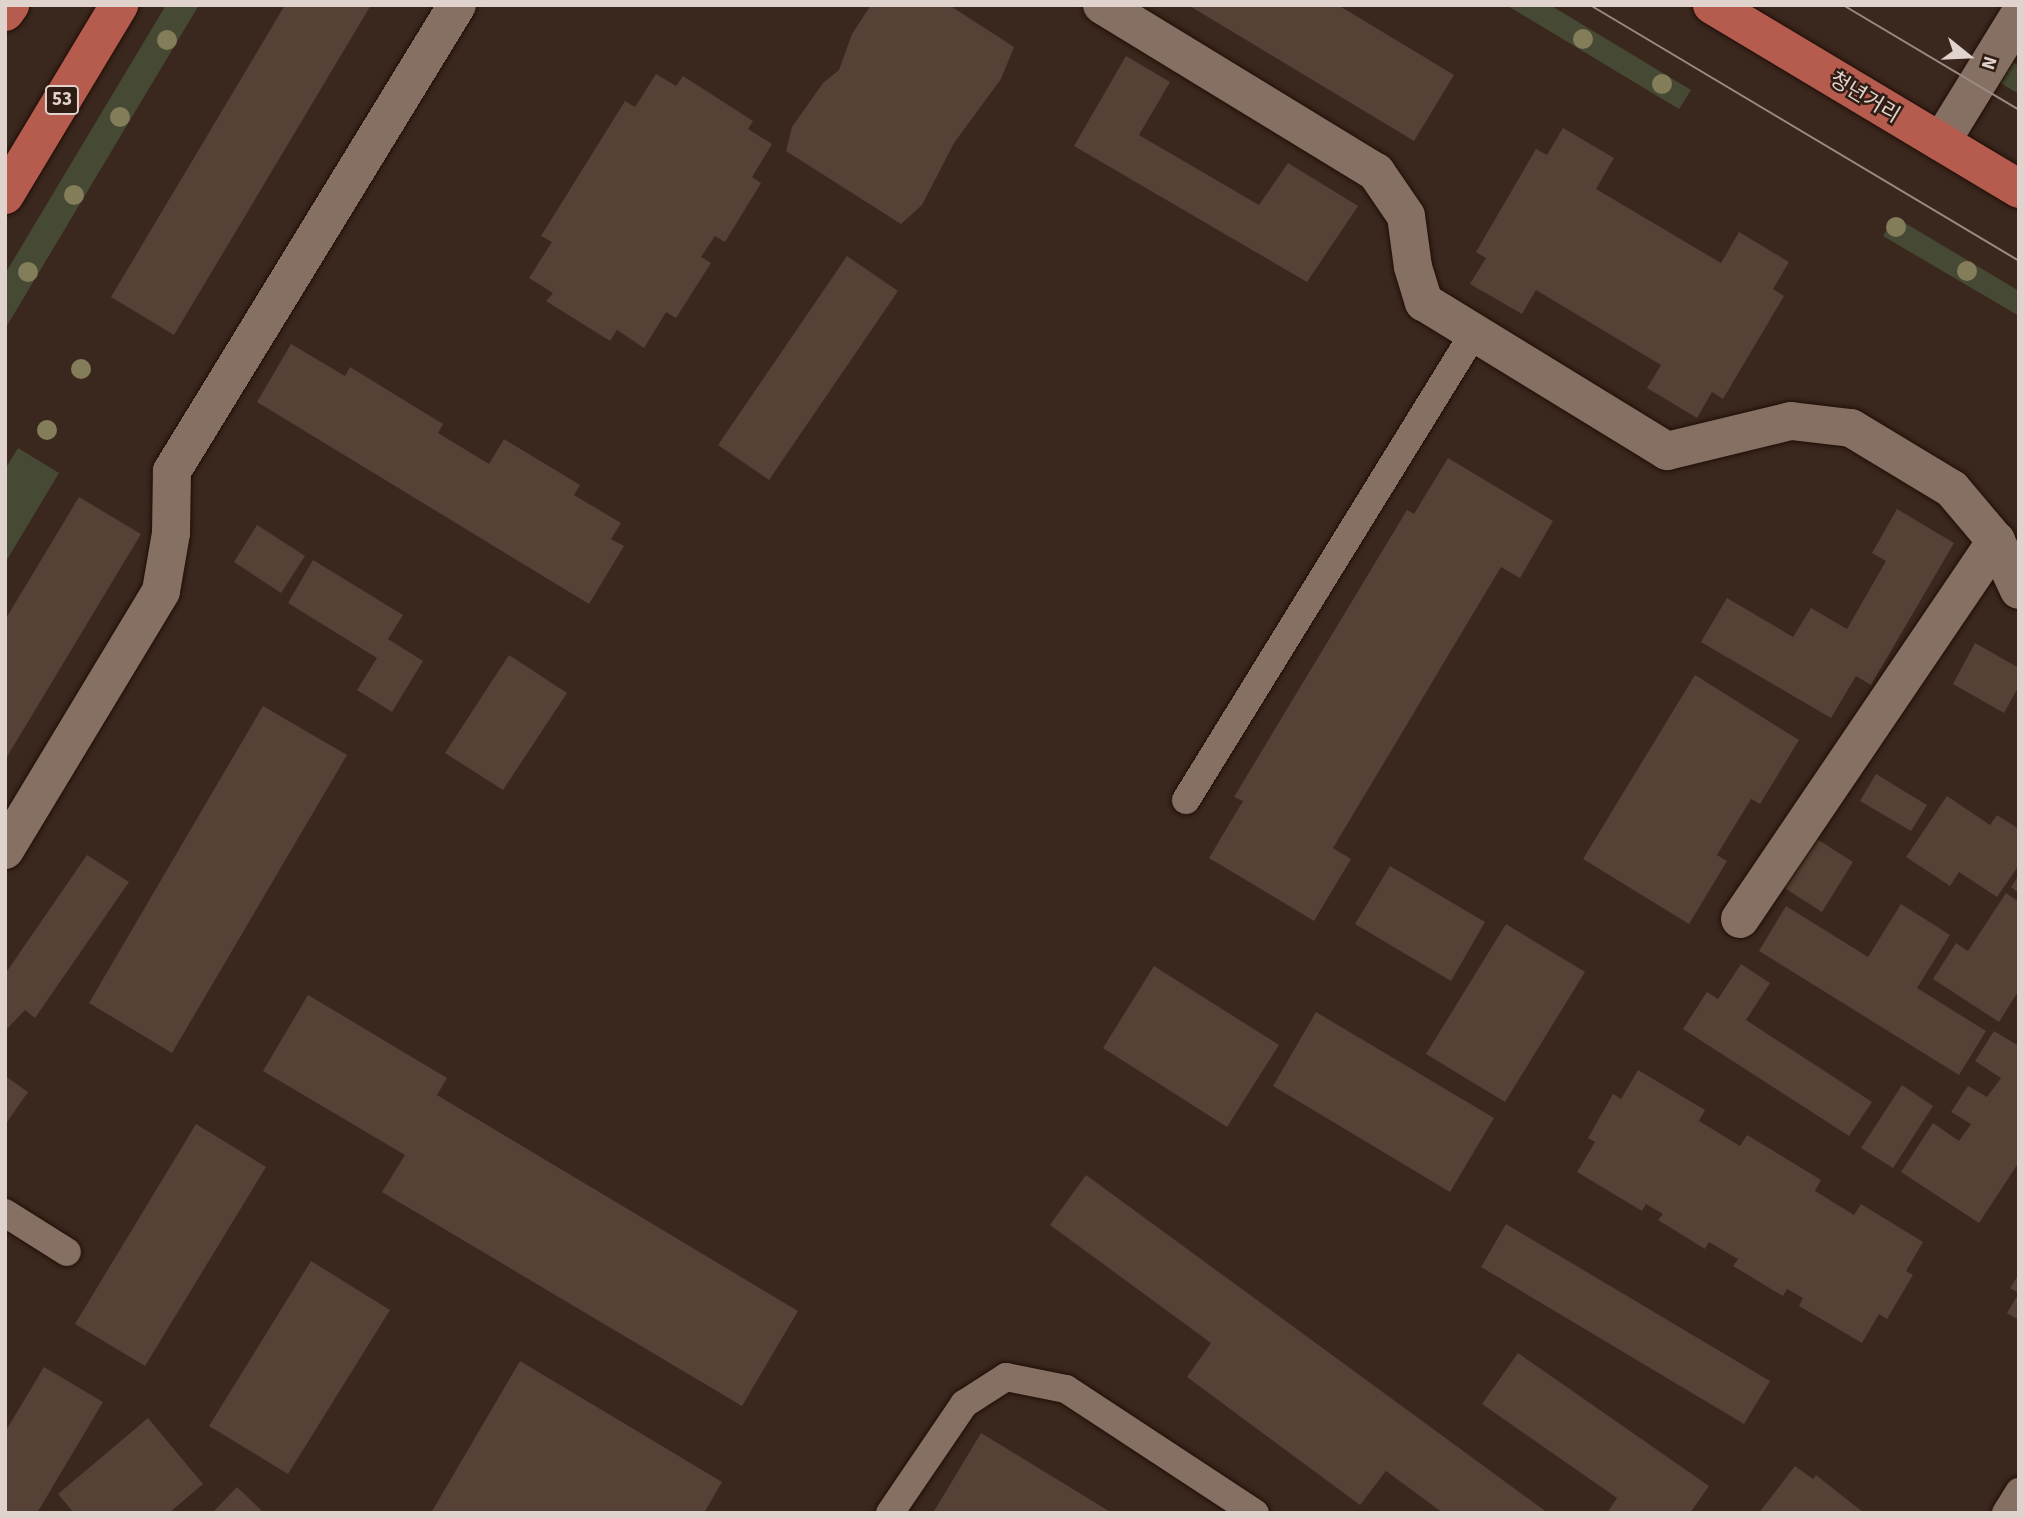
<!DOCTYPE html>
<html>
<head>
<meta charset="utf-8">
<style>
  body { margin:0 }
  #map { position:relative; width:2024px; height:1518px; overflow:hidden; background:#3a271d; font-family:"Source Sans 3","Noto Sans KR",sans-serif }
  div>[style] { position:absolute }
  .green>* { inset:0; background:#464934 }
  .building>* { inset:0; background:#554136 }
  .roads { filter:drop-shadow(0 0 2px #200f07) drop-shadow(0 0 2px #200f07) }
  .service>* { height:28px; margin:-14px; padding:0 14px; transform-origin:14px; border-radius:14px; background:#867064 }
  .minor>* { height:38px; margin:-19px; padding:0 19px; transform-origin:19px; border-radius:19px; background:#867064 }
  .primary>* { height:38px; margin:-19px; padding:0 19px; transform-origin:19px; border-radius:19px; background:#b55c4f }
  .tram>* { height:2px; margin:-1px; padding:0 1px; transform-origin:1px; border-radius:1px; background:#9a8a83 }
  .trees>* { width:20px; height:20px; margin:-10px; border-radius:50%; background:#837e59 }
  span { translate:-50% -50%; white-space:nowrap; text-align:center; line-height:1.15; -webkit-text-stroke:5px #2f1d14; paint-order:stroke }
  .shield-label span { padding:2px 5px; background:#2f1d14; border:2px solid; border-radius:5px; -webkit-text-stroke-width:0 }
  .shield-label { font-size:19px; color:#e0d3cd; font-weight:700 }
  .street-label { font-size:21px; color:#e0d3cd }
  .frame { position:absolute; inset:0; border:7px solid #e0d3cd; pointer-events:none }
  .north { position:absolute; left:1933px; top:21px; width:70px; height:70px; -webkit-text-stroke:5px #2f1d14; paint-order:stroke; rotate:108deg; font-size:19px; font-weight:700; line-height:28px; text-align:center; color:#e0d3cd }
  .north::after { content:''; display:block; margin:auto; width:24px; height:32px; background:#e0d3cd; clip-path:polygon(50% 0,100% 100%,50% 72%,0 100%) }
</style>
</head>
<body>
<div id="map">
  <div class="green">
    <div style="clip-path:polygon(166px 5px,199px 5px,5px 329px,5px 274px)"></div>
    <div style="clip-path:polygon(1506px 5px,1550px 5px,1691px 90px,1679px 109px)"></div>
    <div style="clip-path:polygon(2001px 55px,2019px 66px,2019px 94px,1989px 76px)"></div>
    <div style="clip-path:polygon(1895px 217px,2019px 291px,2019px 316px,1883px 236px)"></div>
    <div style="clip-path:polygon(18px 448px,59px 473px,5px 563px,5px 469px)"></div>
  </div>
  <div class="building">
    <div style="clip-path:polygon(285px 5px,371px 5px,174px 335px,111px 297px)"></div>
    <div style="clip-path:polygon(871px 5px,949px 5px,1014px 47px,1001px 79px,954px 143px,922px 205px,901px 224px,786px 151px,792px 127px,823px 83px,839px 70px,852px 34px)"></div>
    <div style="clip-path:polygon(1188px 5px,1338px 5px,1454px 75px,1414px 141px)"></div>
    <div style="clip-path:polygon(1126px 56px,1170px 82px,1139px 135px,1259px 205px,1288px 163px,1358px 206px,1307px 282px,1074px 146px)"></div>
    <div style="clip-path:polygon(656px 74px,676px 86px,683px 76px,753px 121px,748px 129px,772px 144px,752px 177px,761px 183px,725px 242px,715px 236px,701px 257px,711px 263px,676px 318px,666px 312px,644px 348px,617px 330px,610px 341px,546px 301px,553px 293px,529px 278px,552px 242px,541px 236px,625px 101px,635px 107px)"></div>
    <div style="clip-path:polygon(1563px 128px,1614px 158px,1596px 189px,1721px 263px,1739px 232px,1789px 262px,1773px 289px,1784px 296px,1723px 399px,1712px 392px,1697px 418px,1647px 388px,1661px 365px,1536px 290px,1522px 314px,1470px 284px,1486px 258px,1476px 252px,1536px 149px,1547px 155px)"></div>
    <div style="clip-path:polygon(847px 256px,898px 291px,769px 480px,718px 445px)"></div>
    <div style="clip-path:polygon(291px 344px,345px 376px,350px 367px,443px 424px,438px 433px,489px 464px,504px 439px,580px 485px,574px 495px,621px 523px,611px 539px,624px 546px,589px 604px,257px 402px)"></div>
    <div style="clip-path:polygon(1448px 458px,1553px 521px,1520px 578px,1501px 567px,1333px 848px,1351px 859px,1314px 921px,1209px 858px,1243px 801px,1234px 797px,1407px 510px,1414px 514px)"></div>
    <div style="clip-path:polygon(79px 497px,141px 534px,5px 760px,5px 620px)"></div>
    <div style="clip-path:polygon(1897px 509px,1954px 543px,1871px 685px,1856px 676px,1831px 718px,1701px 642px,1727px 598px,1793px 637px,1811px 608px,1847px 629px,1886px 561px,1872px 553px)"></div>
    <div style="clip-path:polygon(257px 525px,305px 556px,281px 593px,234px 562px)"></div>
    <div style="clip-path:polygon(313px 560px,403px 615px,388px 639px,423px 661px,392px 712px,357px 690px,377px 658px,288px 603px)"></div>
    <div style="clip-path:polygon(1975px 643px,2019px 668px,2019px 686px,2004px 713px,1953px 684px)"></div>
    <div style="clip-path:polygon(509px 655px,567px 693px,503px 790px,445px 753px)"></div>
    <div style="clip-path:polygon(1695px 675px,1799px 740px,1760px 804px,1751px 799px,1717px 855px,1727px 861px,1689px 924px,1583px 859px)"></div>
    <div style="clip-path:polygon(263px 706px,347px 755px,172px 1053px,89px 1003px)"></div>
    <div style="clip-path:polygon(1876px 774px,1927px 805px,1911px 831px,1860px 801px)"></div>
    <div style="clip-path:polygon(1947px 796px,1990px 825px,1997px 815px,2019px 829px,2019px 865px,1997px 897px,1959px 872px,1950px 886px,1906px 857px)"></div>
    <div style="clip-path:polygon(1809px 834px,1853px 862px,1822px 912px,1777px 883px)"></div>
    <div style="clip-path:polygon(87px 855px,129px 882px,35px 1018px,25px 1010px,5px 1031px,5px 974px)"></div>
    <div style="clip-path:polygon(1390px 866px,1485px 922px,1451px 981px,1355px 924px)"></div>
    <div style="clip-path:polygon(2019px 875px,2019px 893px,2011px 887px)"></div>
    <div style="clip-path:polygon(2006px 893px,2019px 902px,2019px 990px,1999px 1022px,1933px 979px,1956px 943px,1968px 951px)"></div>
    <div style="clip-path:polygon(1901px 904px,1950px 935px,1917px 988px,1986px 1031px,1959px 1075px,1759px 951px,1786px 906px,1868px 957px)"></div>
    <div style="clip-path:polygon(1506px 924px,1585px 972px,1505px 1102px,1426px 1054px)"></div>
    <div style="clip-path:polygon(1741px 964px,1770px 983px,1746px 1020px,1872px 1102px,1849px 1136px,1683px 1029px,1707px 992px,1718px 999px)"></div>
    <div style="clip-path:polygon(1154px 966px,1279px 1045px,1227px 1127px,1103px 1048px)"></div>
    <div style="clip-path:polygon(308px 995px,447px 1078px,437px 1095px,798px 1311px,742px 1406px,382px 1192px,405px 1155px,263px 1071px)"></div>
    <div style="clip-path:polygon(1316px 1012px,1494px 1118px,1450px 1192px,1273px 1086px)"></div>
    <div style="clip-path:polygon(1994px 1031px,2019px 1046px,2019px 1162px,1979px 1223px,1901px 1172px,1933px 1123px,1959px 1141px,1971px 1124px,1951px 1112px,1968px 1086px,1987px 1097px,2001px 1078px,1975px 1061px)"></div>
    <div style="clip-path:polygon(1638px 1070px,1705px 1110px,1699px 1121px,1740px 1146px,1747px 1135px,1821px 1180px,1815px 1191px,1854px 1215px,1861px 1204px,1923px 1242px,1906px 1271px,1913px 1275px,1887px 1319px,1879px 1314px,1862px 1343px,1799px 1306px,1803px 1298px,1787px 1289px,1783px 1296px,1733px 1266px,1738px 1259px,1709px 1242px,1705px 1249px,1658px 1220px,1663px 1214px,1646px 1204px,1642px 1211px,1577px 1172px,1595px 1142px,1588px 1138px,1613px 1094px,1621px 1099px)"></div>
    <div style="clip-path:polygon(5px 1076px,28px 1092px,5px 1125px)"></div>
    <div style="clip-path:polygon(1902px 1085px,1933px 1106px,1893px 1168px,1861px 1148px)"></div>
    <div style="clip-path:polygon(196px 1124px,266px 1167px,145px 1366px,75px 1324px)"></div>
    <div style="clip-path:polygon(1086px 1175px,1548px 1513px,1443px 1513px,1386px 1471px,1360px 1505px,1187px 1377px,1211px 1343px,1050px 1225px)"></div>
    <div style="clip-path:polygon(1506px 1224px,1770px 1381px,1744px 1424px,1481px 1267px)"></div>
    <div style="clip-path:polygon(311px 1261px,390px 1310px,288px 1474px,209px 1426px)"></div>
    <div style="clip-path:polygon(2019px 1274px,2019px 1320px,2007px 1313px,2019px 1293px,2010px 1288px)"></div>
    <div style="clip-path:polygon(1518px 1353px,1709px 1486px,1690px 1513px,1607px 1513px,1617px 1498px,1482px 1404px)"></div>
    <div style="clip-path:polygon(520px 1361px,722px 1482px,704px 1513px,431px 1513px)"></div>
    <div style="clip-path:polygon(44px 1367px,103px 1402px,37px 1513px,5px 1513px,5px 1432px)"></div>
    <div style="clip-path:polygon(148px 1418px,203px 1484px,169px 1513px,74px 1513px,58px 1494px)"></div>
    <div style="clip-path:polygon(981px 1433px,1112px 1513px,933px 1513px)"></div>
    <div style="clip-path:polygon(1795px 1466px,1813px 1479px,1816px 1475px,1864px 1513px,1759px 1513px)"></div>
    <div style="clip-path:polygon(237px 1487px,264px 1513px,212px 1513px)"></div>
  </div>
  <div class="roads">
    <div class="service">
      <div style="left:1186px;top:800px;width:549px;rotate:-58.34deg"></div>
      <div style="left:5px;top:1213px;width:73px;rotate:32.2deg"></div>
      <div style="left:890px;top:1513px;width:132px;rotate:-55.8deg"></div>
      <div style="left:964px;top:1404px;width:50px;rotate:-32.7deg"></div>
      <div style="left:1006px;top:1377px;width:61px;rotate:11.3deg"></div>
      <div style="left:1066px;top:1389px;width:226px;rotate:33.3deg"></div>
      <div style="left:2006px;top:1513px;width:25px;rotate:-58deg"></div>
    </div>
    <div class="minor">
      <div style="left:1102px;top:5px;width:321px;rotate:31.4deg"></div>
      <div style="left:1376px;top:172px;width:53px;rotate:55.7deg"></div>
      <div style="left:1406px;top:216px;width:51px;rotate:82.2deg"></div>
      <div style="left:1413px;top:267px;width:37px;rotate:73deg"></div>
      <div style="left:1424px;top:302px;width:285px;rotate:31.5deg"></div>
      <div style="left:1667px;top:451px;width:128px;rotate:-13.6deg"></div>
      <div style="left:1791px;top:421px;width:60px;rotate:6.7deg"></div>
      <div style="left:1851px;top:428px;width:118px;rotate:31.1deg"></div>
      <div style="left:1952px;top:489px;width:68px;rotate:49.8deg"></div>
      <div style="left:1996px;top:541px;width:54px;rotate:64.9deg"></div>
      <div style="left:1941px;top:142px;width:149px;rotate:-58.4deg"></div>
      <div style="left:5px;top:850px;width:302px;rotate:-58.9deg"></div>
      <div style="left:161px;top:591px;width:59px;rotate:-80.2deg"></div>
      <div style="left:171px;top:533px;width:62px;rotate:-89.1deg"></div>
      <div style="left:172px;top:471px;width:546px;rotate:-58.55deg"></div>
      <div style="left:1740px;top:919px;width:457px;rotate:-55.9deg"></div>
    </div>
    <div class="primary">
      <div style="left:1712px;top:5px;width:358px;rotate:30.9deg"></div>
      <div style="left:5px;top:12px;width:9px;rotate:-54deg"></div>
      <div style="left:5px;top:195px;width:222px;rotate:-59deg"></div>
    </div>
  </div>
  <div class="tram">
    <div style="left:1590px;top:5px;width:500px;rotate:30.8deg"></div>
    <div style="left:1843px;top:5px;width:205px;rotate:30.8deg"></div>
  </div>
  <div class="trees">
    <div style="left:1583px;top:39px"></div>
    <div style="left:167px;top:40px"></div>
    <div style="left:1662px;top:84px"></div>
    <div style="left:120px;top:117px"></div>
    <div style="left:74px;top:195px"></div>
    <div style="left:1896px;top:227px"></div>
    <div style="left:1967px;top:271px"></div>
    <div style="left:28px;top:272px"></div>
    <div style="left:81px;top:369px"></div>
    <div style="left:47px;top:430px"></div>
  </div>
  <div class="shield-label">
    <span style="left:62px;top:100px">53</span>
  </div>
  <div class="street-label">
    <span style="left:1865px;top:97px;rotate:31deg">청년거리</span>
  </div>
  <div class="frame"></div>
  <div class="north">N</div>
</div>
</body>
</html>
